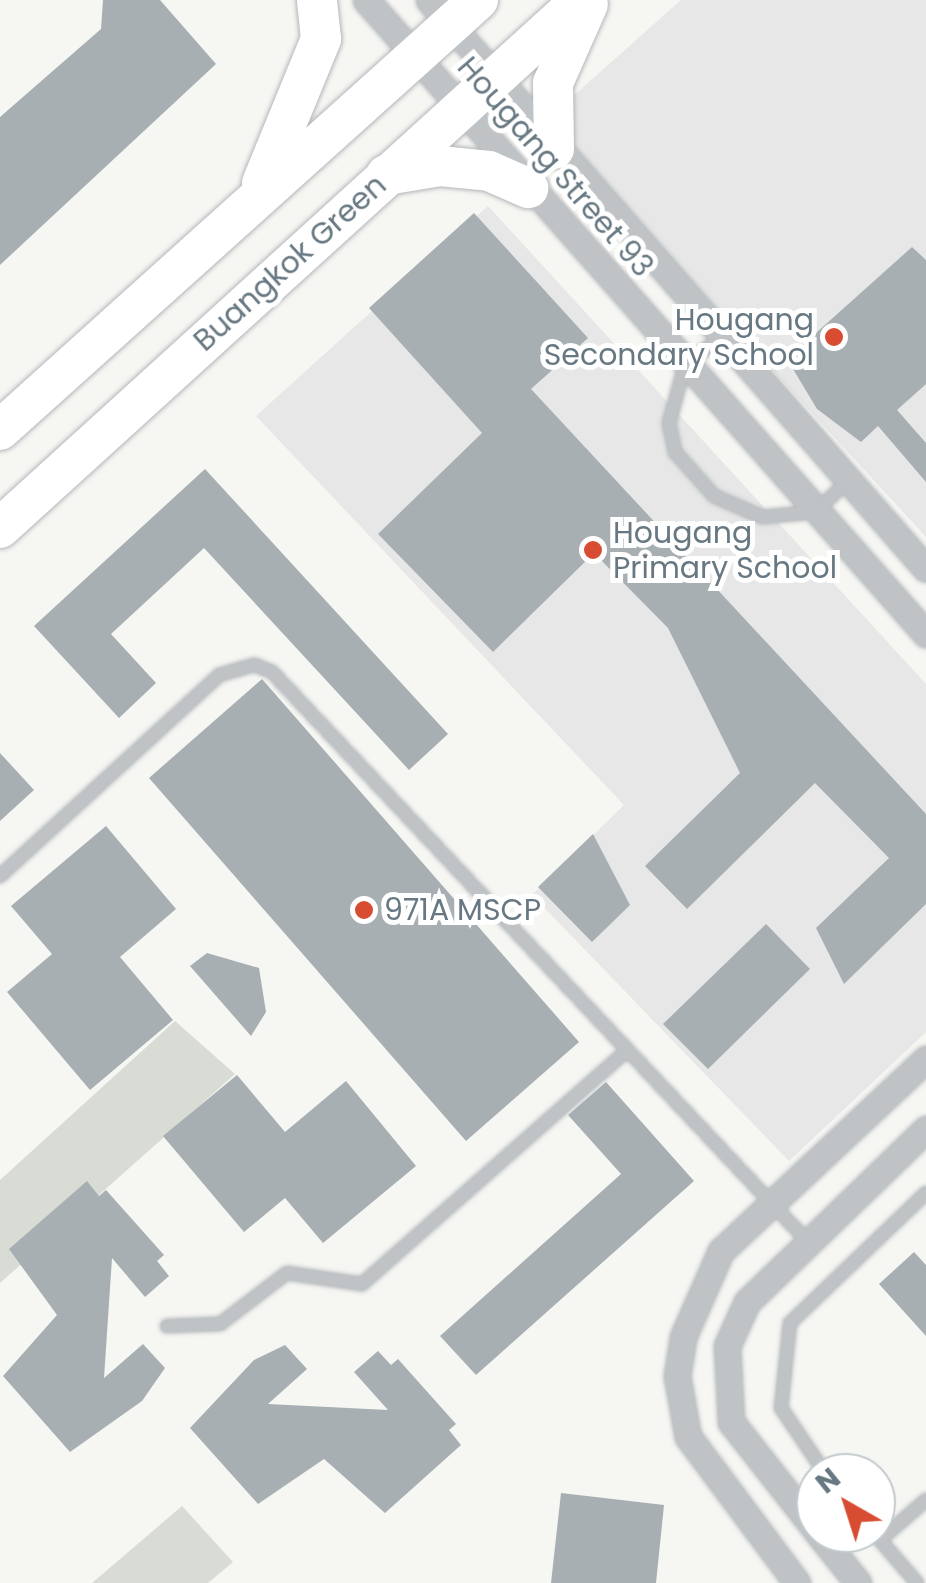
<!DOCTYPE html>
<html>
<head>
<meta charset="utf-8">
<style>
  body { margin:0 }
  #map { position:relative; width:926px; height:1583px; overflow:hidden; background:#f6f6f3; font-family:Poppins,sans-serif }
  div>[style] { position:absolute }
  .built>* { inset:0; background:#e6e7e6 }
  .green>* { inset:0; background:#d8dcd4 }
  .building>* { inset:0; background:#a7afb3 }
  .roads { filter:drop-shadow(0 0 2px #b3b7ba) drop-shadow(0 0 2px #b3b7ba) }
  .service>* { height:12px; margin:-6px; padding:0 6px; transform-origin:6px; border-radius:6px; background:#bfc3c6 }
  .minor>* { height:25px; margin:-12.5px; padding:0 12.5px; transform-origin:12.5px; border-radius:12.5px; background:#bfc3c6 }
  .primary>* { height:40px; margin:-20px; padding:0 20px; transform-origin:20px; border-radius:20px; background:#fff }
  .dots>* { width:28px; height:28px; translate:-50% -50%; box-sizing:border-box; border:5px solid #fff; border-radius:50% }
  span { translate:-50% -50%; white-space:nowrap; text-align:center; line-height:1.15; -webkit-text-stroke:10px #fff; paint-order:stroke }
  .street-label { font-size:30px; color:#677882 }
  .poi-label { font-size:30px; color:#677882 }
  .right { translate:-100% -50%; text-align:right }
  .left { translate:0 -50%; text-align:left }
  .north { position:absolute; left:796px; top:1453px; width:100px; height:100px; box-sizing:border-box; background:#fff; border:2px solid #c2c9cd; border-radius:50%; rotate:321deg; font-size:28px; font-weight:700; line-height:40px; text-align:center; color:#677882 }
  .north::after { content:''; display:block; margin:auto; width:35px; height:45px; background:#d84c31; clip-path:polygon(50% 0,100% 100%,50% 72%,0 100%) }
</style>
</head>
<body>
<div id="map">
  <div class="built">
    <div style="clip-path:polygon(681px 0,926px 0,926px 537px,559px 138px,562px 106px)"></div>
    <div style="clip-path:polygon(488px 206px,926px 684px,926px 1032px,789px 1161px,532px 895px,624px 805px,256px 416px)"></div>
  </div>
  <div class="green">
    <div style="clip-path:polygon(175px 1021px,235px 1074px,0 1283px,0 1180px)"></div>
    <div style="clip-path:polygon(182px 1506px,233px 1562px,208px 1583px,92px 1583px)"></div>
  </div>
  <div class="building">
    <div style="clip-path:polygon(103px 0,160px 0,216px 64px,0 265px,0 117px,101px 29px)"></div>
    <div style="clip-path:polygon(474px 213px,588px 338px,531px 389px,926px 814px,926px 904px,844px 984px,816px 928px,889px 858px,815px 783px,687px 909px,645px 866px,740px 773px,668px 628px,594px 553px,493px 652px,378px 534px,482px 433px,369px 308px)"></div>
    <div style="clip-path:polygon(912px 247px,926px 260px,926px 384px,897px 410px,926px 443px,926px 482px,878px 426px,861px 442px,817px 409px,787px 359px)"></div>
    <div style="clip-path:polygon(205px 469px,448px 734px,409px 770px,204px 548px,111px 634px,156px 683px,119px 718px,34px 626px)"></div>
    <div style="clip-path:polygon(262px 679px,579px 1042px,466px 1141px,149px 778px)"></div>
    <div style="clip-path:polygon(0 753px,34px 790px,0 821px)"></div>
    <div style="clip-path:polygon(106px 826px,176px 909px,120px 957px,173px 1020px,90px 1090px,7px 992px,52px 954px,11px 906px)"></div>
    <div style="clip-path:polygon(593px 834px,630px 905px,592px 942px,538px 887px)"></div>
    <div style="clip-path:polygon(766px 924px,810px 969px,708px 1069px,663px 1024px)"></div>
    <div style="clip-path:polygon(207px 953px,259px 968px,266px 1012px,251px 1036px,190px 966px)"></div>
    <div style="clip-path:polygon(237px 1075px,285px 1132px,346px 1081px,416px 1166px,323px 1243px,285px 1198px,244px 1232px,163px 1136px)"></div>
    <div style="clip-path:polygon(606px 1082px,694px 1181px,476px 1375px,440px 1336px,621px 1174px,568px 1115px)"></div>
    <div style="clip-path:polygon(87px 1181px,99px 1196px,106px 1190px,164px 1255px,157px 1261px,169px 1276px,145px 1297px,112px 1258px,104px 1378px,143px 1344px,165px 1368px,142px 1401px,70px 1452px,3px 1376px,57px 1315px,9px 1249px)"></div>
    <div style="clip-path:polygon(914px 1252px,926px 1265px,926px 1336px,879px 1284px)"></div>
    <div style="clip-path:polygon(285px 1345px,307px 1369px,268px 1404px,388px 1410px,354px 1372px,378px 1351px,391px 1365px,398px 1359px,456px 1424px,449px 1430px,461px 1445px,385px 1513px,324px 1459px,258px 1504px,190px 1428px,254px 1360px)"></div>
    <div style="clip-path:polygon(561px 1493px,664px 1505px,656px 1583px,551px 1583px)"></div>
  </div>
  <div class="roads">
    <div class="service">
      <div style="left:723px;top:336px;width:48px;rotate:142.7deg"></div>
      <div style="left:685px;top:365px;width:60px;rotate:105.4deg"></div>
      <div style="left:669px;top:423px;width:30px;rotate:78deg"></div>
      <div style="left:675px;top:452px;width:59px;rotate:48.4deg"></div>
      <div style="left:714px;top:496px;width:52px;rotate:23.6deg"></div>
      <div style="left:762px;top:517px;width:53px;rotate:-5.4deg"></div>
      <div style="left:815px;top:512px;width:45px;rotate:-43.2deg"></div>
      <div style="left:0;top:876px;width:297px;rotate:-42.5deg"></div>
      <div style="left:219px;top:675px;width:37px;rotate:-16deg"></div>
      <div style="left:255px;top:665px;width:18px;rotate:22deg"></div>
      <div style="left:272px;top:672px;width:781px;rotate:46.76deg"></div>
      <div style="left:167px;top:1326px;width:53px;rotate:-2.2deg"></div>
      <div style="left:220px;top:1324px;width:84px;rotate:-37.3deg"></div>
      <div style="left:287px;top:1273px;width:76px;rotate:8.3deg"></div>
      <div style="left:362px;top:1284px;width:354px;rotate:-41.4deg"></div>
      <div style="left:825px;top:1473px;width:78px;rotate:-124.1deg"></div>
      <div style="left:781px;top:1408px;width:85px;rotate:-84deg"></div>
      <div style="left:790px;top:1323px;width:188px;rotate:-43.7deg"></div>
      <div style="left:874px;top:1533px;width:66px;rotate:49.3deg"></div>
      <div style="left:880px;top:1540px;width:61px;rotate:-41deg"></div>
    </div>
    <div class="minor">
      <div style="left:366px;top:0;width:846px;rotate:48.55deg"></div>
      <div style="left:429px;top:0;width:755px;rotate:48.86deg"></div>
      <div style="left:816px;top:1530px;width:137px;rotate:-128.2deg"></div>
      <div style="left:731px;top:1422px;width:76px;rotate:-93deg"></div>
      <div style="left:727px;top:1346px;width:48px;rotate:-65.6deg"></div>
      <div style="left:747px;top:1302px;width:249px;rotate:-44deg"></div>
      <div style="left:818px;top:1533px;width:64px;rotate:51.3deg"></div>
      <div style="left:797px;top:1583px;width:182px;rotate:-126.7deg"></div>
      <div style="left:688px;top:1437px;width:62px;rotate:-100.2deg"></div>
      <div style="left:677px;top:1376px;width:39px;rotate:-81deg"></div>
      <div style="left:683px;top:1337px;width:94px;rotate:-66.2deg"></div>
      <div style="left:721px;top:1251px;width:281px;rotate:-43.1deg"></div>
    </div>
    <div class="primary">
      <div style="left:554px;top:149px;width:66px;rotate:-90.9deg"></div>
      <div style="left:553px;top:83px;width:86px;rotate:-66.1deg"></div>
      <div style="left:386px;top:175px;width:55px;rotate:-9.5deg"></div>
      <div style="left:440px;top:166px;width:49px;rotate:5.8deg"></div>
      <div style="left:489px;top:171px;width:43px;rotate:23.6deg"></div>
      <div style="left:262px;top:183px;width:156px;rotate:-67.7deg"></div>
      <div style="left:321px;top:39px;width:39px;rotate:-96deg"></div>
      <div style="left:0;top:430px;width:643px;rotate:-41.97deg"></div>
      <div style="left:0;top:528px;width:785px;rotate:-42.26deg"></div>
    </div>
  </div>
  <div class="dots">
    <div style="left:834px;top:337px;background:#d84c31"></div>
    <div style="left:593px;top:550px;background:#d84c31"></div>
    <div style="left:364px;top:910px;background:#d84c31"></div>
  </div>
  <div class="street-label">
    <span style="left:555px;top:167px;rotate:49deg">Hougang Street 93</span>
    <span style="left:290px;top:263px;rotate:-42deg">Buangkok Green</span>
  </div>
  <div class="poi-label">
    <span class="right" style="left:814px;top:337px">Hougang<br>Secondary School</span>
    <span class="left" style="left:613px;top:550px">Hougang<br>Primary School</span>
    <span class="left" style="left:384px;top:910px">971A MSCP</span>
  </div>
  <div class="north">N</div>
</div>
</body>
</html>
